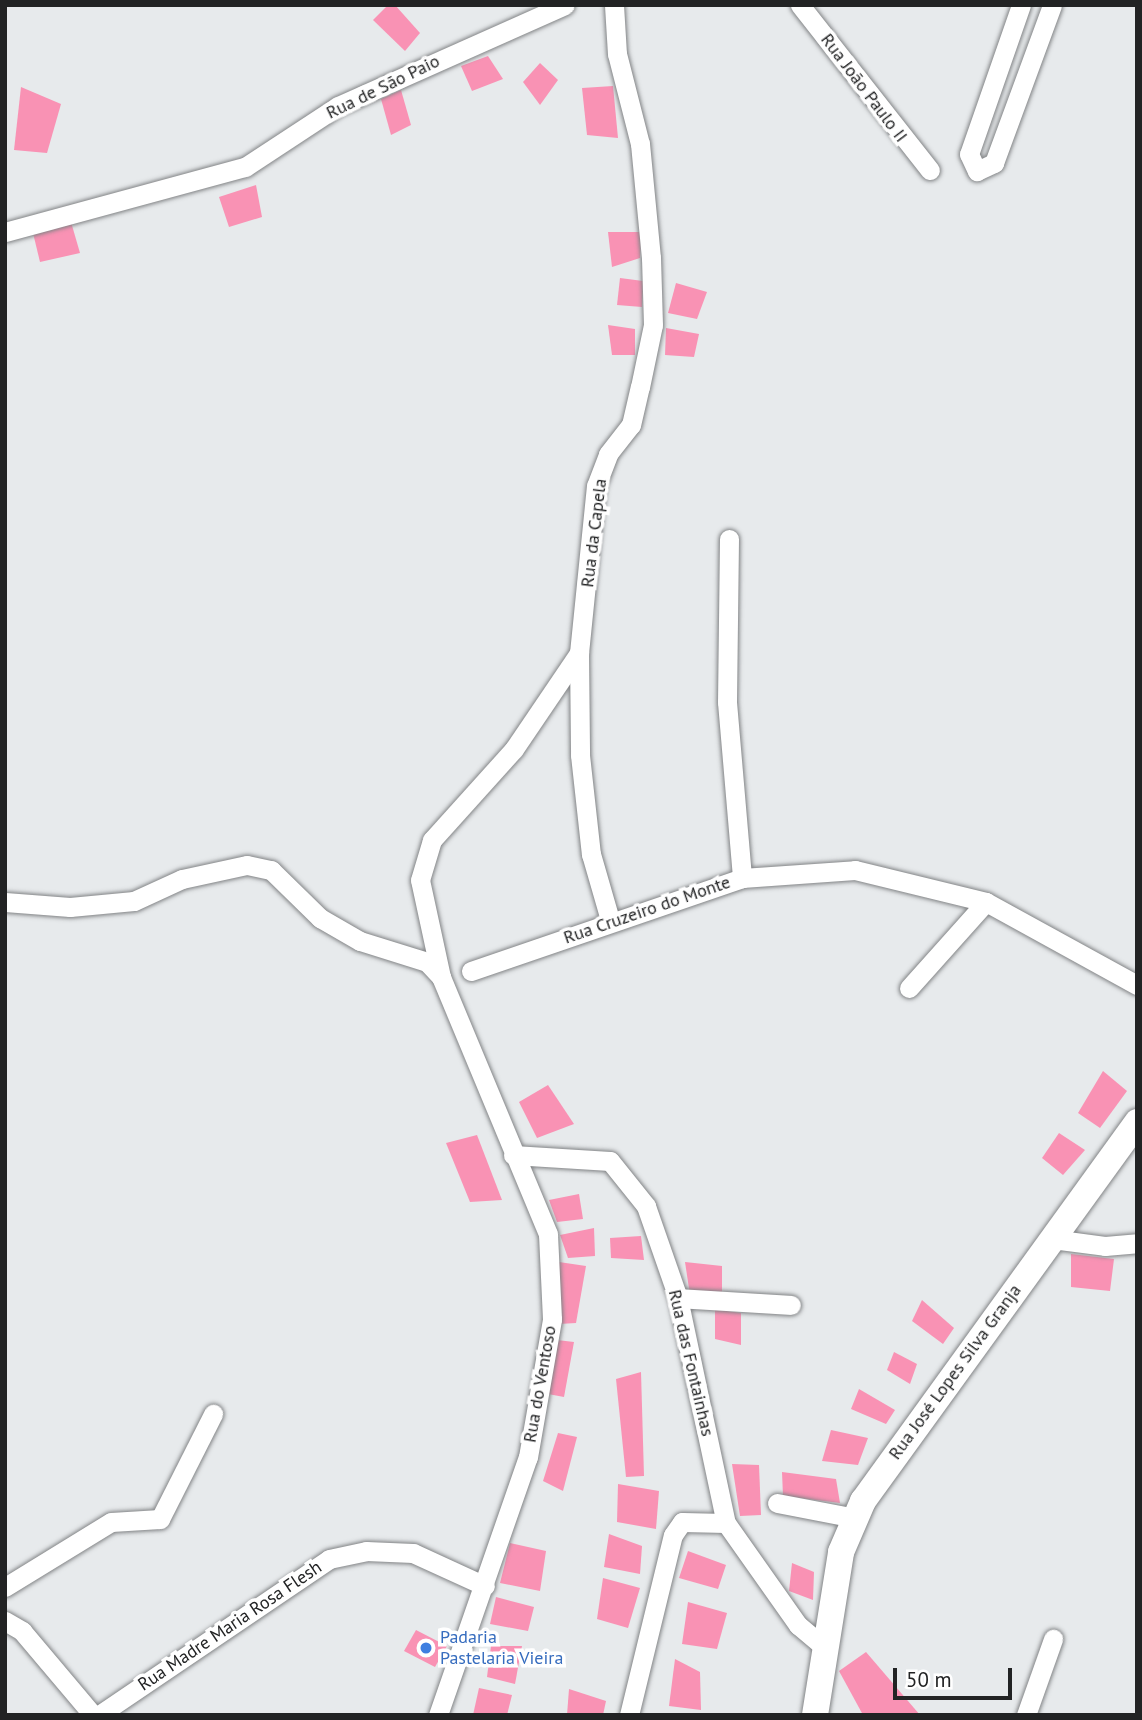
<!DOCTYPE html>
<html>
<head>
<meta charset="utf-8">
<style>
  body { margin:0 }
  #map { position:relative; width:1142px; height:1720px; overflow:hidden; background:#e7eaec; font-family:"PT Sans",sans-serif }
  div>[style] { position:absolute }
  .building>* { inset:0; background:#f992b4 }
  .roads { filter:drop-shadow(0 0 2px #828486) drop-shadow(0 0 2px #828486) }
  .street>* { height:19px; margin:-9.5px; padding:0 9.5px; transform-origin:9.5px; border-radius:9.5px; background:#fff }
  .secondary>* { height:26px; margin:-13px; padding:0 13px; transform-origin:13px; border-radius:13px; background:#fff }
  .dots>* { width:19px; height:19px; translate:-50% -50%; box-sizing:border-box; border:4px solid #fff; border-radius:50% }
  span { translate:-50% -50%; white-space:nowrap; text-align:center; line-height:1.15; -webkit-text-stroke:7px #fff; paint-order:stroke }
  .street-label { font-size:18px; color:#222324 }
  .shop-label { font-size:18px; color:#366cbe }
  .left { translate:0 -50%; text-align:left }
  .frame { position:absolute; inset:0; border:7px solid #222324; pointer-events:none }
  .scale { position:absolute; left:893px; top:1668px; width:119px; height:32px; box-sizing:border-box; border:4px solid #222324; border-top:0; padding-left:9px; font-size:21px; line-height:24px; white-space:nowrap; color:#222324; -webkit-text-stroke:5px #fff; paint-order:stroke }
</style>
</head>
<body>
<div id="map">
  <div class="building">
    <div style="clip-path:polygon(388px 5px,395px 5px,420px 33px,405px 51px,373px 20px)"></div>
    <div style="clip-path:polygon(488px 56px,503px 79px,472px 91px,461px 66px)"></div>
    <div style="clip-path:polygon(540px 63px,558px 80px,540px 105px,523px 82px)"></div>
    <div style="clip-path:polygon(613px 86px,618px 138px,587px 135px,582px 88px)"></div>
    <div style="clip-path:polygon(21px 87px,61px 104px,47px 153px,14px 150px)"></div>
    <div style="clip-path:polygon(401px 90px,411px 125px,391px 135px,381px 99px)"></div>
    <div style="clip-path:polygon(256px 185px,262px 217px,229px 227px,219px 197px)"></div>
    <div style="clip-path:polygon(71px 222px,80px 253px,40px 262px,33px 233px)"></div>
    <div style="clip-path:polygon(608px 232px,641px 232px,640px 258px,612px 267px)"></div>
    <div style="clip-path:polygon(620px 278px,643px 281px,642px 307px,617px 305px)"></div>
    <div style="clip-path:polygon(676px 283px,707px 292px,697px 319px,668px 313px)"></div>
    <div style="clip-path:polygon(608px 325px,635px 329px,635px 355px,612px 355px)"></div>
    <div style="clip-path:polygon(666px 328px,699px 334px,694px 357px,665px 355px)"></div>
    <div style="clip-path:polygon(1103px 1071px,1127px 1091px,1100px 1128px,1078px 1113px)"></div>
    <div style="clip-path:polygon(548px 1085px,574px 1124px,537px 1138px,519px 1102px)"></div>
    <div style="clip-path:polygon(1059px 1133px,1085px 1150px,1063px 1175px,1042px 1158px)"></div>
    <div style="clip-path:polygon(477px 1135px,502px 1200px,470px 1202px,446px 1143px)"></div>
    <div style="clip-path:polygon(579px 1194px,583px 1219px,557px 1222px,549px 1200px)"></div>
    <div style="clip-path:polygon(594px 1228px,595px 1256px,568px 1258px,560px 1235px)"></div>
    <div style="clip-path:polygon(641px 1236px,644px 1260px,611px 1258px,610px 1238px)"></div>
    <div style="clip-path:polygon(1071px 1254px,1114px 1259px,1110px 1291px,1071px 1287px)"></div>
    <div style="clip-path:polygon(559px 1262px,586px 1266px,576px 1323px,559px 1324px)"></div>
    <div style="clip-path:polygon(685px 1262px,722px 1266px,722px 1300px,690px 1295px)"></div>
    <div style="clip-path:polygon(922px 1300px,954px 1328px,943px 1344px,912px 1321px)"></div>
    <div style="clip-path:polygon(715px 1309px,741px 1313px,741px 1345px,715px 1339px)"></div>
    <div style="clip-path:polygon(557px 1340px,574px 1342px,564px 1397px,548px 1394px)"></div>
    <div style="clip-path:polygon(894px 1352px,917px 1364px,910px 1384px,887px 1370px)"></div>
    <div style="clip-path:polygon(641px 1372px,644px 1476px,626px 1477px,616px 1379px)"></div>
    <div style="clip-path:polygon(859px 1389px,895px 1410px,886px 1424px,851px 1409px)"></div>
    <div style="clip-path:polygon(831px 1430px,868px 1438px,858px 1465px,822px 1461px)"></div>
    <div style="clip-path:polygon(558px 1433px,577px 1437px,563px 1491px,543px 1481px)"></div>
    <div style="clip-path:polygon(732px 1464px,759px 1465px,761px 1515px,740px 1516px)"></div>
    <div style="clip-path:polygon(782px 1472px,836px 1479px,840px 1503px,783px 1496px)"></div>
    <div style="clip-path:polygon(618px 1484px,659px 1491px,656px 1529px,617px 1522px)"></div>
    <div style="clip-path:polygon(609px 1534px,642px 1546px,640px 1574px,604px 1567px)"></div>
    <div style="clip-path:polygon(510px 1543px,546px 1551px,540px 1591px,500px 1583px)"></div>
    <div style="clip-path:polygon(688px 1551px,726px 1565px,718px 1589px,679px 1578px)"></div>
    <div style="clip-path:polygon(792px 1563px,814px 1572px,813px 1600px,789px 1591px)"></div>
    <div style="clip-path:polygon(603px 1578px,640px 1588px,628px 1628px,597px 1619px)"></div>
    <div style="clip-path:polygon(496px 1597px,534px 1607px,528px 1631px,490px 1624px)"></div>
    <div style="clip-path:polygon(688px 1602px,727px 1613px,717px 1649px,682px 1644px)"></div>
    <div style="clip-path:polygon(416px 1630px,447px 1646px,435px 1667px,404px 1651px)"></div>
    <div style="clip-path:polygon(491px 1646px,522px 1646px,515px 1684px,487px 1677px)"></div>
    <div style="clip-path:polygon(866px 1652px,920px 1715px,863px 1715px,839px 1671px)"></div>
    <div style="clip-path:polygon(675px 1659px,700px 1672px,701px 1710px,669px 1706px)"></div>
    <div style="clip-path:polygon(479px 1688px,512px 1695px,507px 1715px,473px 1715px)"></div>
    <div style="clip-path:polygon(569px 1689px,606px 1701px,603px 1715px,567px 1715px)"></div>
  </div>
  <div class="roads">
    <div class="street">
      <div style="left:800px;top:5px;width:210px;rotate:51.8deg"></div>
      <div style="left:1021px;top:5px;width:158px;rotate:109.2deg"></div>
      <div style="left:969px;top:154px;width:19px;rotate:65deg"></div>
      <div style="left:977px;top:171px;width:19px;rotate:-25deg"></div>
      <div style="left:994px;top:163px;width:168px;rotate:-69.8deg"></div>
      <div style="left:5px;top:232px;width:249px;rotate:-15.2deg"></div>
      <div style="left:245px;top:167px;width:111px;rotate:-33.3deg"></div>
      <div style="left:338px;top:106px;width:248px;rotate:-24deg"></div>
      <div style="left:729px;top:539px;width:163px;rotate:90.7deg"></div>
      <div style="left:727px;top:702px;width:177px;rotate:85.1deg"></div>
      <div style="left:579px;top:653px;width:102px;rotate:89.4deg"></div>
      <div style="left:580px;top:755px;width:100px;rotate:83.7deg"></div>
      <div style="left:591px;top:854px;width:69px;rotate:73.9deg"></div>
      <div style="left:5px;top:902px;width:65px;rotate:4.4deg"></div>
      <div style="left:70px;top:907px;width:64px;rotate:-5.4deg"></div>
      <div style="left:134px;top:901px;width:53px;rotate:-24.6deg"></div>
      <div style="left:182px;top:879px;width:66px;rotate:-12.2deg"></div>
      <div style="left:247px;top:865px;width:25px;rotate:12deg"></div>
      <div style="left:271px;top:870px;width:69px;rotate:44.4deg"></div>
      <div style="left:320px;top:918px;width:46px;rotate:29.9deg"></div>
      <div style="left:360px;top:941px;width:70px;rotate:17.4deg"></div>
      <div style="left:427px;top:962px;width:21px;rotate:47deg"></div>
      <div style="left:471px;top:971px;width:287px;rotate:-18.9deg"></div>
      <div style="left:742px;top:878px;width:113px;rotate:-4deg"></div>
      <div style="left:855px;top:870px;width:135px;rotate:13.7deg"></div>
      <div style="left:986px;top:902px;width:172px;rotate:28.8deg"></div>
      <div style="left:909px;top:988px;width:115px;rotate:-48.2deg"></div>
      <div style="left:513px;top:1155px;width:97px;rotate:3.5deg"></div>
      <div style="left:610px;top:1161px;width:58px;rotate:51.3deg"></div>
      <div style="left:646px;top:1206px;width:97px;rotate:70.8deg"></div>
      <div style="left:678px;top:1298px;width:230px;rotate:78deg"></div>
      <div style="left:726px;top:1523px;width:125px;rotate:54.8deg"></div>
      <div style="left:798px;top:1625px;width:33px;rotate:40deg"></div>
      <div style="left:1052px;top:1239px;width:53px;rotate:7.5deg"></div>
      <div style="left:1105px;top:1246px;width:32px;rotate:-5deg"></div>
      <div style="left:678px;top:1298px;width:113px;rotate:3.5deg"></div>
      <div style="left:777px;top:1503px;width:79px;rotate:10.9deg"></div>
      <div style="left:5px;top:1587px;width:124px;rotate:-31.5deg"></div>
      <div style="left:111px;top:1522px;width:49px;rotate:-3.5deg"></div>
      <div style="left:160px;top:1519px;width:118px;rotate:-63.2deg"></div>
      <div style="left:5px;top:1621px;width:20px;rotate:30deg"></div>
      <div style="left:22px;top:1631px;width:110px;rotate:49.8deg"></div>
      <div style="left:99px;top:1715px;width:278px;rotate:-34.1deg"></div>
      <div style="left:329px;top:1559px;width:38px;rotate:-12deg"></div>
      <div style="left:366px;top:1551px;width:47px;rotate:2.4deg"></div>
      <div style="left:413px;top:1553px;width:79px;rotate:24.6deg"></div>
      <div style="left:438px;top:1715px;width:273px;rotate:-70.8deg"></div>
      <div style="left:528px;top:1457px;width:140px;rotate:-80.1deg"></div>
      <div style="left:552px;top:1319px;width:85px;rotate:-92.7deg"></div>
      <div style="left:548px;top:1234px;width:278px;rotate:-112.6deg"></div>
      <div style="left:441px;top:977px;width:99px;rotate:-102.2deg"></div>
      <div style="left:420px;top:880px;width:42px;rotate:-73.3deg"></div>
      <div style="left:432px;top:840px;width:122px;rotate:-48deg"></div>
      <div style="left:514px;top:749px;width:116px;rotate:-55.9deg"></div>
      <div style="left:579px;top:653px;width:168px;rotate:-84.2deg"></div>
      <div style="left:596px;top:486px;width:34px;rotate:-69deg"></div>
      <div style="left:608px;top:454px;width:37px;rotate:-52deg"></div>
      <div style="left:631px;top:425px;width:39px;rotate:-77deg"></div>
      <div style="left:640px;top:387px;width:63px;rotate:-78.2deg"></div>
      <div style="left:653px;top:325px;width:67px;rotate:-91.7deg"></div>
      <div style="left:651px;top:258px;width:115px;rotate:-95.5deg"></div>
      <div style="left:640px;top:144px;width:93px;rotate:-104.3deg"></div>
      <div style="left:617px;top:54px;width:49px;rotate:-93.5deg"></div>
      <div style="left:629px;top:1715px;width:185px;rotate:-76.3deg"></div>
      <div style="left:673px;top:1535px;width:16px;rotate:-55deg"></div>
      <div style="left:682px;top:1522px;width:44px;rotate:1.3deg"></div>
      <div style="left:1026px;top:1715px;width:81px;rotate:-70.4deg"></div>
    </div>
    <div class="secondary">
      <div style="left:815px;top:1715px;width:165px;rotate:-80.9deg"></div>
      <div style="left:841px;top:1552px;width:56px;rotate:-66.7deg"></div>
      <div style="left:863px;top:1501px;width:468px;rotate:-54.1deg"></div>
    </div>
  </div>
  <div class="dots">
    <div style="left:426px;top:1648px;background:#3f7fe0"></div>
  </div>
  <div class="street-label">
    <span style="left:383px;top:87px;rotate:-26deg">Rua de São Paio</span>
    <span style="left:864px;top:88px;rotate:53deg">Rua João Paulo II</span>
    <span style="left:594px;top:533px;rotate:-83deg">Rua da Capela</span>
    <span style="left:647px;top:910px;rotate:-19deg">Rua Cruzeiro do Monte</span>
    <span style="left:691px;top:1363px;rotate:77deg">Rua das Fontainhas</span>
    <span style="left:955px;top:1372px;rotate:-54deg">Rua José Lopes Silva Granja</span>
    <span style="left:540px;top:1384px;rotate:-80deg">Rua do Ventoso</span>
    <span style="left:230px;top:1626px;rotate:-34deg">Rua Madre Maria Rosa Flesh</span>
  </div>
  <div class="shop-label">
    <span class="left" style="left:440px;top:1648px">Padaria<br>Pastelaria Vieira</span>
  </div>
  <div class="frame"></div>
  <div class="scale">50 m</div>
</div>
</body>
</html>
